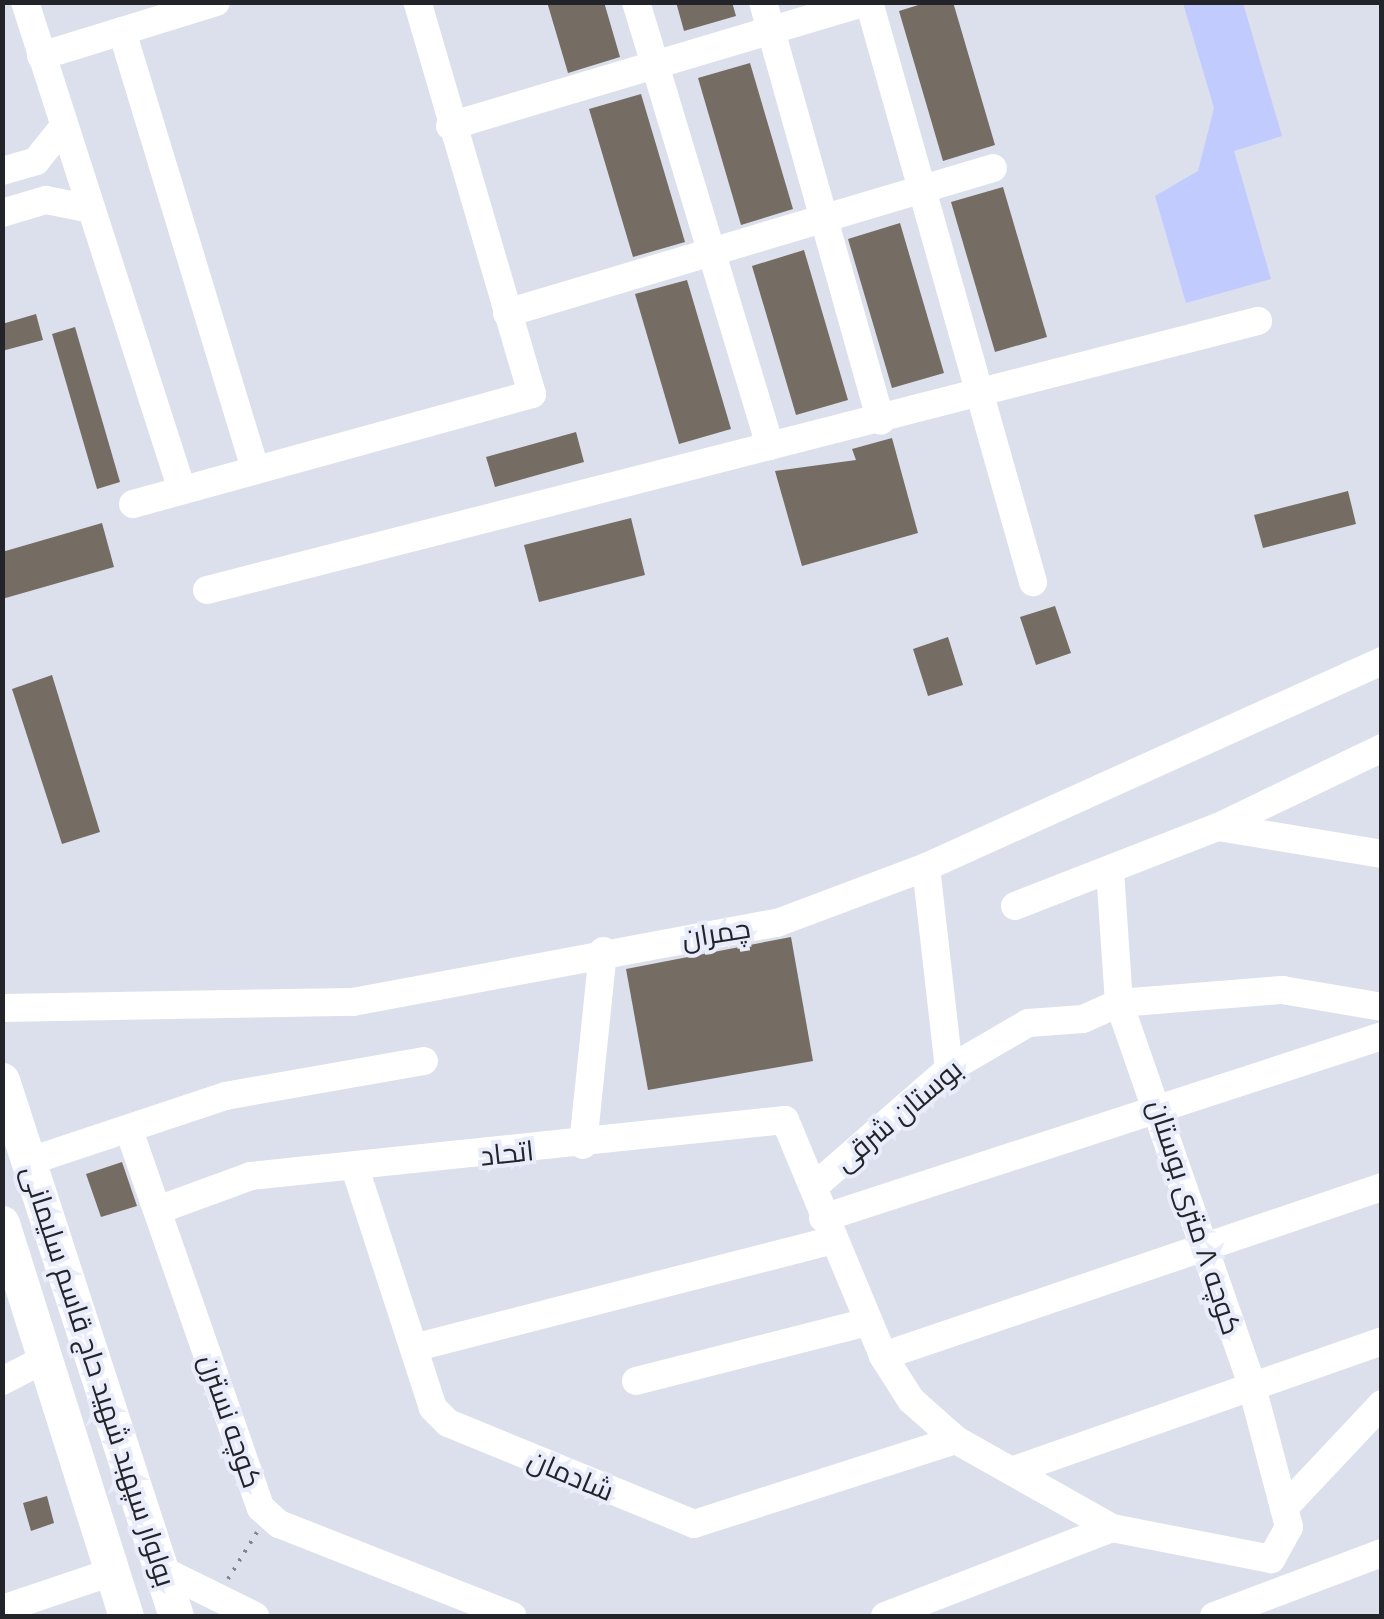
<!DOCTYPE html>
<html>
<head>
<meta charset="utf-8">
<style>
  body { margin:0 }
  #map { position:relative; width:1384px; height:1619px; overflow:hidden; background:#dcdfec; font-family:"Public Sans",Cairo,sans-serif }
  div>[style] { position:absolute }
  .green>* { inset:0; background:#c2cbfe }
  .building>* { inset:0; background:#756d63 }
  .path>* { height:4px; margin-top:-2px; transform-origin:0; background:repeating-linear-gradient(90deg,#83858e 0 2.5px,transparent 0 10.5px) }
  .minor>* { height:28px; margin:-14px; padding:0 14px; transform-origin:14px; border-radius:14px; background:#fff }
  .major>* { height:35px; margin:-17.5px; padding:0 17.5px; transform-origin:17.5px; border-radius:17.5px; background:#fff }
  span { translate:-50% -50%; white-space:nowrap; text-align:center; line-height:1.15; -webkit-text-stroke:8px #e9ecfa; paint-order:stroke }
  .street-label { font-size:28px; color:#232429 }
  .frame { position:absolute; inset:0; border:5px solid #232429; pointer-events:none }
</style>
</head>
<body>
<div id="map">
  <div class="green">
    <div style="clip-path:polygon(1183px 3px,1243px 3px,1282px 136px,1234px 151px,1271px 279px,1186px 303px,1155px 196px,1198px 171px,1214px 108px)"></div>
  </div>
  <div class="building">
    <div style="clip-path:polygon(547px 2px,604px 2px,620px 57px,568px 73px)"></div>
    <div style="clip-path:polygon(676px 2px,732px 2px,736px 16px,684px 31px)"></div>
    <div style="clip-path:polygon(928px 2px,953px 2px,995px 145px,943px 161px,899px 11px)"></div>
    <div style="clip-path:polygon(750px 63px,793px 209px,741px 225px,698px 78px)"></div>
    <div style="clip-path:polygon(641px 94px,685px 242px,633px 257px,589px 109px)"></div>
    <div style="clip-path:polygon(1003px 187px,1047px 337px,995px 352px,951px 202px)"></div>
    <div style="clip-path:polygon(900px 223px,944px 373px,892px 388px,848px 239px)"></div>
    <div style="clip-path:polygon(804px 250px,848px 400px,796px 415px,752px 266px)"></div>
    <div style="clip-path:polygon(687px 280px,731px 429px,679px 444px,635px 294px)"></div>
    <div style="clip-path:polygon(36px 314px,43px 340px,2px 351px,2px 324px)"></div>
    <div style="clip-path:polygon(75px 327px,120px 482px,97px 489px,52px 334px)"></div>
    <div style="clip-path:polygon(576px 432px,584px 462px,495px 487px,486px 457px)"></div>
    <div style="clip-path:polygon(892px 438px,918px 533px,802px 566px,775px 471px,856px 460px,852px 449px)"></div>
    <div style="clip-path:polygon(1348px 491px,1356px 524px,1263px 548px,1254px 515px)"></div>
    <div style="clip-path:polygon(631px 518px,645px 575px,539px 602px,524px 545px)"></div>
    <div style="clip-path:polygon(102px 523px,114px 567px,2px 599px,2px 552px)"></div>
    <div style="clip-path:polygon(1055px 606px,1071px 653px,1036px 665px,1020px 617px)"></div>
    <div style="clip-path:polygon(948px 637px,963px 685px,928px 696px,913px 649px)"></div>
    <div style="clip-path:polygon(52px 675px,100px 832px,62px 844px,12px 689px)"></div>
    <div style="clip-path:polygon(791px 937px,813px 1061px,648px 1090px,626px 969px)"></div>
    <div style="clip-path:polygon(122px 1162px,137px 1206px,101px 1217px,86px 1174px)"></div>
    <div style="clip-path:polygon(47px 1496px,54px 1523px,31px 1531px,23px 1503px)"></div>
  </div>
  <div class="path">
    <div style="left:228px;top:1579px;width:55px;rotate:-58.3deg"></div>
  </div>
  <div class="minor">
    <div style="left:25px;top:2px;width:513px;rotate:72.17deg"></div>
    <div style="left:636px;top:2px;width:464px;rotate:73.2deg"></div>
    <div style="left:763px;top:2px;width:435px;rotate:74.3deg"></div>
    <div style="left:869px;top:2px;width:603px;rotate:74.21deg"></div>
    <div style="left:122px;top:31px;width:459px;rotate:73.1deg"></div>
    <div style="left:41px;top:56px;width:183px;rotate:-17.1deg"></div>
    <div style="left:450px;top:126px;width:435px;rotate:-16.6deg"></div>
    <div style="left:2px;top:171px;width:35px;rotate:-16deg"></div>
    <div style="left:36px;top:161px;width:45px;rotate:-51.3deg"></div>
    <div style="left:2px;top:213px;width:46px;rotate:-16.5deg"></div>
    <div style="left:46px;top:200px;width:46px;rotate:11.3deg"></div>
    <div style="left:507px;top:313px;width:507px;rotate:-16.61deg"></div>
    <div style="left:133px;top:504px;width:414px;rotate:-15.4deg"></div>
    <div style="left:532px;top:394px;width:409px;rotate:-106.3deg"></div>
    <div style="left:207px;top:590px;width:1085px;rotate:-14.36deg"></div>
    <div style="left:1218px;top:827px;width:166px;rotate:9.3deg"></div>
    <div style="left:926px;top:867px;width:203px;rotate:83.5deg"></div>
    <div style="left:1110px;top:871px;width:132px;rotate:86.1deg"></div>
    <div style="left:1119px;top:1003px;width:402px;rotate:70.8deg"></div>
    <div style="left:1251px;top:1383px;width:149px;rotate:75.2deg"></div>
    <div style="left:1289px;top:1527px;width:37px;rotate:119deg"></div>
    <div style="left:1015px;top:906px;width:218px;rotate:-21.3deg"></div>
    <div style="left:1218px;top:827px;width:182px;rotate:-25.7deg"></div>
    <div style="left:2px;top:1008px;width:351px;rotate:-1deg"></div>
    <div style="left:353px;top:1002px;width:431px;rotate:-10.6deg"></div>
    <div style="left:777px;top:923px;width:159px;rotate:-20.6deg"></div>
    <div style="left:926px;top:867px;width:500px;rotate:-24.31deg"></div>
    <div style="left:129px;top:1130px;width:400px;rotate:70.8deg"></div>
    <div style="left:261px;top:1508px;width:24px;rotate:42deg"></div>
    <div style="left:279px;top:1524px;width:251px;rotate:21.5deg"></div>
    <div style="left:583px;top:1145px;width:195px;rotate:-84.1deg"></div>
    <div style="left:30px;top:1161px;width:206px;rotate:-18.4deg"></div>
    <div style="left:225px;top:1096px;width:202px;rotate:-10deg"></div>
    <div style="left:355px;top:1168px;width:252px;rotate:72deg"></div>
    <div style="left:433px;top:1408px;width:21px;rotate:45deg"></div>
    <div style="left:448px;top:1423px;width:266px;rotate:22.3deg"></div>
    <div style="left:694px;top:1524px;width:275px;rotate:-17.8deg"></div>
    <div style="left:816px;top:1185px;width:176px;rotate:-41.1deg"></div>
    <div style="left:949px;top:1069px;width:91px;rotate:-30.2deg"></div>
    <div style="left:1028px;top:1023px;width:55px;rotate:-4.2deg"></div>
    <div style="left:1083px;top:1019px;width:39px;rotate:-24deg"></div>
    <div style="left:1119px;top:1003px;width:164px;rotate:-4.6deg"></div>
    <div style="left:1282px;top:990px;width:101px;rotate:9.6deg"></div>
    <div style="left:158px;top:1210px;width:99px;rotate:-20.1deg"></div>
    <div style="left:251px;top:1176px;width:537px;rotate:-5.99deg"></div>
    <div style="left:785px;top:1120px;width:256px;rotate:67.4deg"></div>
    <div style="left:883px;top:1356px;width:52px;rotate:57.5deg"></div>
    <div style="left:911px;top:1400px;width:60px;rotate:41.6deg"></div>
    <div style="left:956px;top:1440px;width:179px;rotate:29.4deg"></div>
    <div style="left:1112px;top:1528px;width:162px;rotate:11deg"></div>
    <div style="left:823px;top:1218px;width:588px;rotate:-18.03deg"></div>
    <div style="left:417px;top:1347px;width:426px;rotate:-14.4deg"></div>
    <div style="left:883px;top:1356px;width:527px;rotate:-18.71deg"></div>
    <div style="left:2px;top:1381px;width:48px;rotate:-27.1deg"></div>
    <div style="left:636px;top:1381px;width:239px;rotate:-14.3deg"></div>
    <div style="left:1014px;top:1470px;width:390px;rotate:-19.3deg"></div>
    <div style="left:1284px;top:1508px;width:143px;rotate:-46.7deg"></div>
    <div style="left:160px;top:1569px;width:106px;rotate:26.3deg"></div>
    <div style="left:2px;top:1609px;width:116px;rotate:-18.6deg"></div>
    <div style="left:885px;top:1616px;width:243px;rotate:-21.2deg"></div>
    <div style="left:1214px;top:1616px;width:179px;rotate:-20.6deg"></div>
  </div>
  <div class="major">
    <div style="left:2px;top:1080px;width:564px;rotate:72.02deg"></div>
    <div style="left:2px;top:1223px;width:412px;rotate:72.5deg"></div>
  </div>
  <div class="street-label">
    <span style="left:716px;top:933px;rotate:-9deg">چمران</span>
    <span style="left:898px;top:1115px;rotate:-40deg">بوستان شرقی</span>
    <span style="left:507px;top:1153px;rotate:-6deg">اتحاد</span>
    <span style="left:1195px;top:1217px;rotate:72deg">کوچه ۸ متری بوستان</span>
    <span style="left:99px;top:1376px;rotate:72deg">بولوار سپهبد شهید حاج قاسم سلیمانی</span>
    <span style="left:231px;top:1421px;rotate:71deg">کوچه نسترن</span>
    <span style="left:571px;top:1475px;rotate:23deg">شادمان</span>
  </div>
  <div class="frame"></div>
</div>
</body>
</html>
